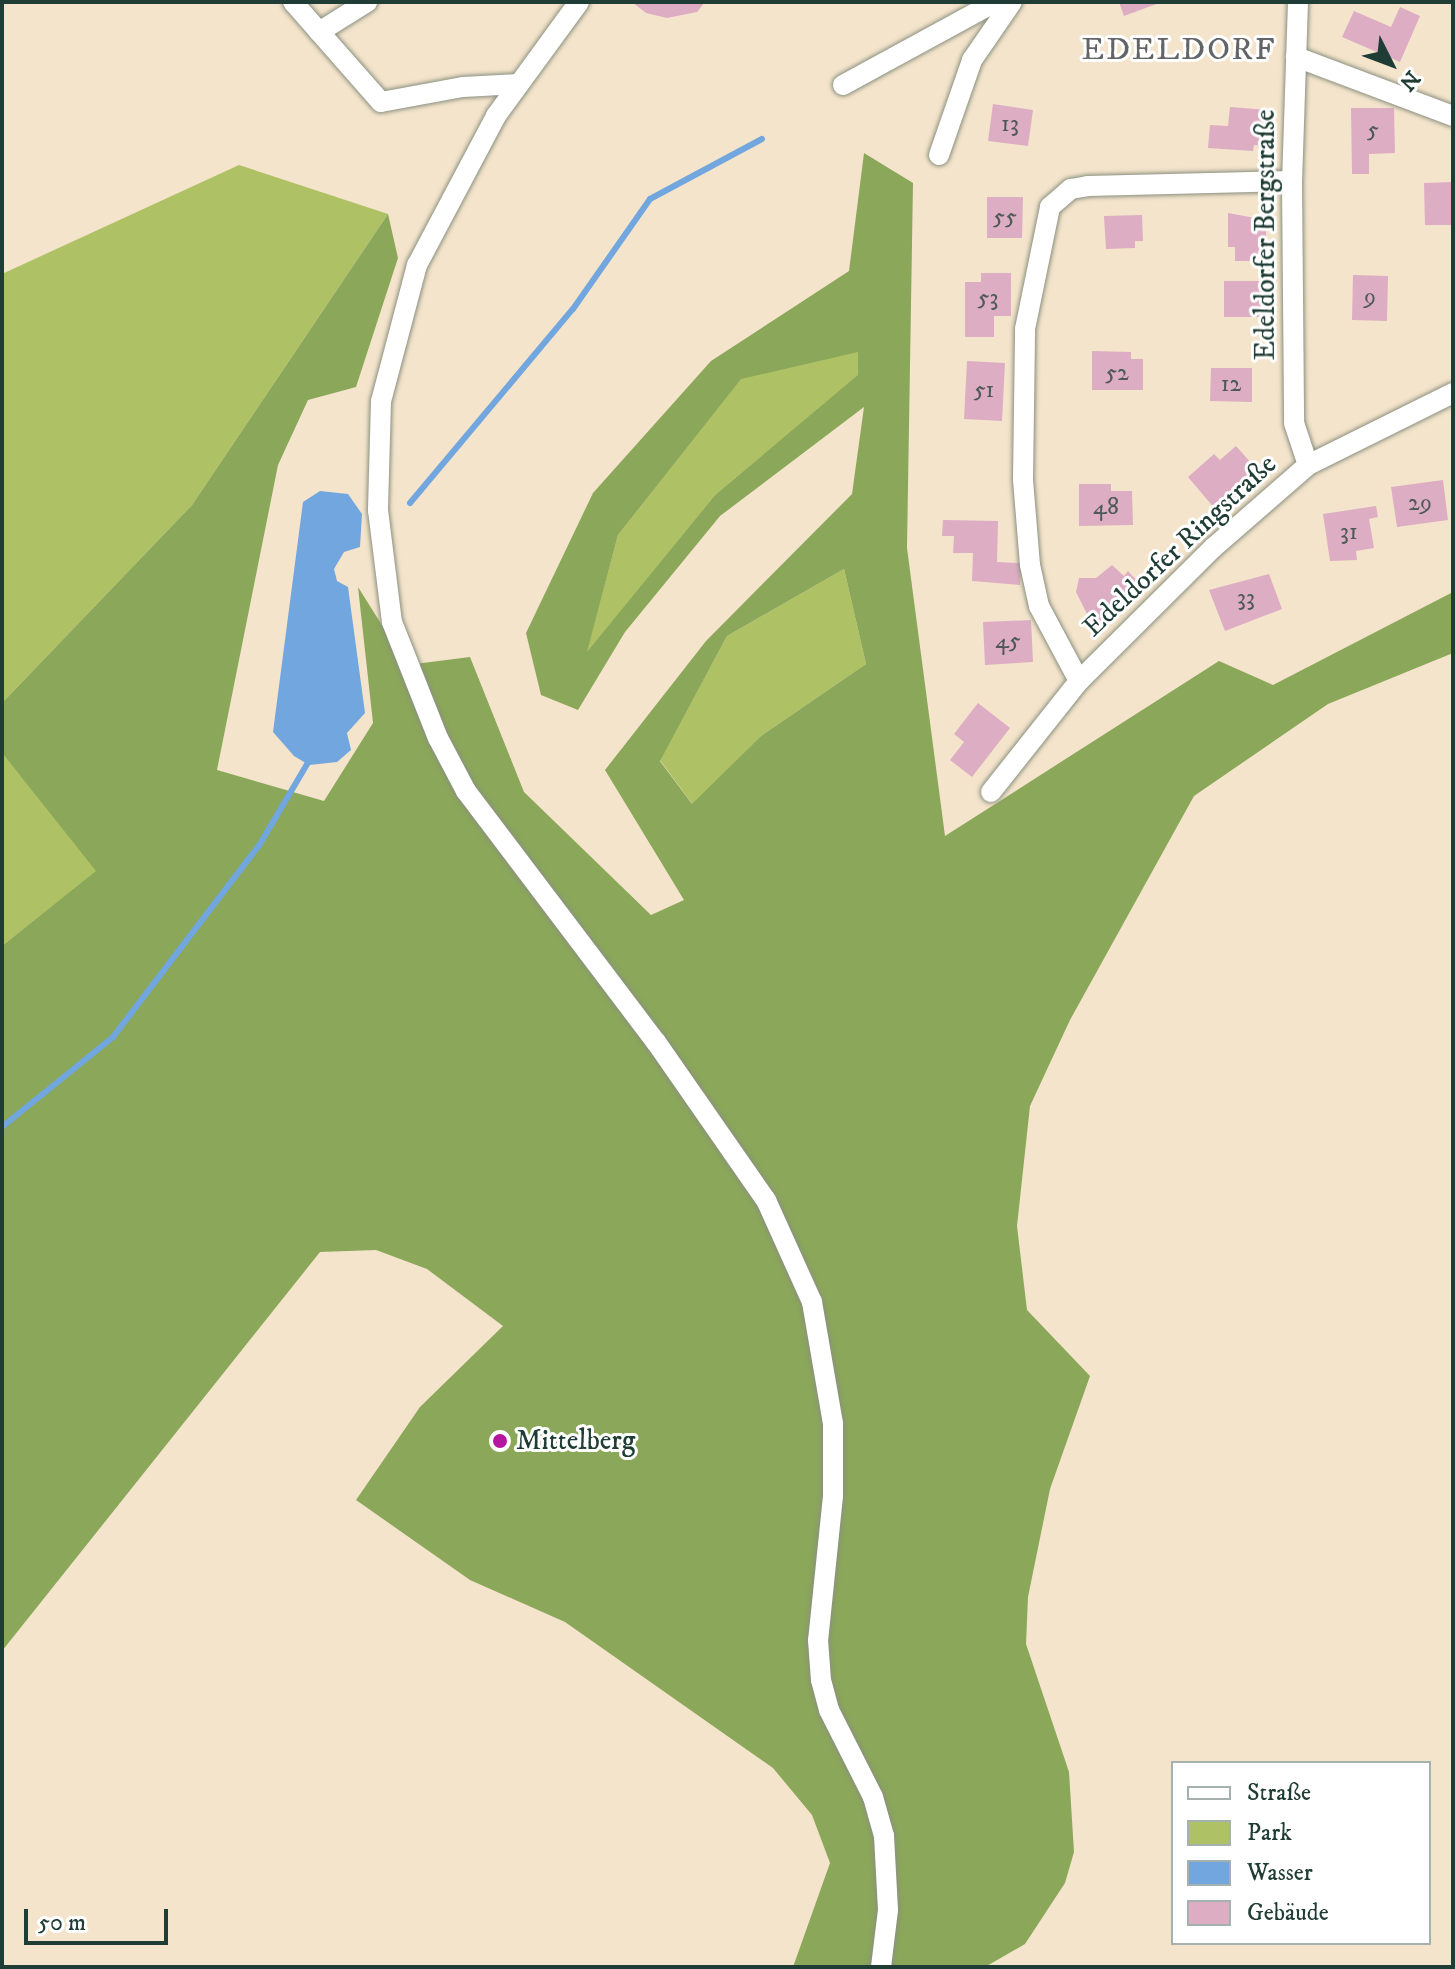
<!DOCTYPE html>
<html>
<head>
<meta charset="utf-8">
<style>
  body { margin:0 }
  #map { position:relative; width:1455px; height:1969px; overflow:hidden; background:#f4e4cb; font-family:"IM FELL DW Pica",serif }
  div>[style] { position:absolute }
  .green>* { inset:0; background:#afc165 }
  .forest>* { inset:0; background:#8ba75a }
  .water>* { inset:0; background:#71a6de }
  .stream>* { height:6px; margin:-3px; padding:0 3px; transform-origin:3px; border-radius:3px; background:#71a6de }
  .building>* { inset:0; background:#ddadc3 }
  .roads { filter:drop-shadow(0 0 2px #8a9080) drop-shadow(0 0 2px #8a9080) }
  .minor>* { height:20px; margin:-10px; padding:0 10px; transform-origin:10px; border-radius:10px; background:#fff }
  .dots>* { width:22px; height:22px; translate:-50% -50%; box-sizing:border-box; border:4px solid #fff; border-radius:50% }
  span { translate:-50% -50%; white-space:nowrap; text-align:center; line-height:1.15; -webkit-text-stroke:6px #fff; paint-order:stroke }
  .number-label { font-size:24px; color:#4e5958 }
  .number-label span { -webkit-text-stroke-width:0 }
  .street-label { font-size:28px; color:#1f3d34 }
  .poi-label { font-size:28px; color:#1f3d34 }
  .left { translate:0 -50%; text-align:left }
  .quarter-label { font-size:32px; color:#626466; letter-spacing:2px }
  .frame { position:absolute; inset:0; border:4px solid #1f3d34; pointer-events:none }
  .legend { position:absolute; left:1171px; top:1761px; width:260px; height:184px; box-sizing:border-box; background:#fff; border:2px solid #a5b1ae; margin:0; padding:10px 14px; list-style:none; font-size:24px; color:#1f3d34 }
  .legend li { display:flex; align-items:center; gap:16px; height:40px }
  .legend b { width:40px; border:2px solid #a5b1ae }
  .north { position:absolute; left:1351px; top:24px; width:80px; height:80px; -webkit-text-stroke:6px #fff; paint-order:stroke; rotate:132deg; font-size:22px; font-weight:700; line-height:32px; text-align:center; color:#1f3d34 }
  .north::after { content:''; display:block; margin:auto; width:28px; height:36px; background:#1f3d34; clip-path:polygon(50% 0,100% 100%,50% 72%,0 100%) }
  .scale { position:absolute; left:24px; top:1909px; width:144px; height:36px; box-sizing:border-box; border:4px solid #1f3d34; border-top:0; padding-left:10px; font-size:24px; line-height:28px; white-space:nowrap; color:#1f3d34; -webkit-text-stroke:6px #fff; paint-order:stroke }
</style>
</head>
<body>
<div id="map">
  <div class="green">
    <div style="clip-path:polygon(239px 165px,388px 214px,192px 505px,2px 703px,2px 274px)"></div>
    <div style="clip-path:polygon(858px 351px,859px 375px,715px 495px,586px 654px,618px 535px,741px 378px)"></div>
    <div style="clip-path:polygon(844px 569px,866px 664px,761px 736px,693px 805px,660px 760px,727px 636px)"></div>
    <div style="clip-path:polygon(2px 753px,97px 871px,2px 946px)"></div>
  </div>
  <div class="forest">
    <div style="clip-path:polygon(evenodd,864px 153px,913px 183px,907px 548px,945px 836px,1219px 661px,1273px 685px,1453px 592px,1453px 653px,1328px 704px,1194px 796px,1070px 1020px,1030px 1106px,1017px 1226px,1027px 1310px,1090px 1376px,1050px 1489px,1028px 1597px,1026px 1644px,1069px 1772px,1074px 1852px,1065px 1883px,1025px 1944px,985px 1967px,793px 1967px,830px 1863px,812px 1815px,773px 1768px,565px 1622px,470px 1580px,356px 1500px,420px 1407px,503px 1326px,427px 1269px,376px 1250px,320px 1252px,2px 1651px,2px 946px,96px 871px,2px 753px,2px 703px,192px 505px,388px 214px,398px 258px,356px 387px,308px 400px,278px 465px,217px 770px,324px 801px,373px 723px,358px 587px,407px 665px,470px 657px,524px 792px,651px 915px,684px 900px,605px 770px,706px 641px,852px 494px,864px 407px,720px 516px,625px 632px,578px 710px,541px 695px,526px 633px,593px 493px,711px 361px,849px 271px,864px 153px,858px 352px,858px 375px,715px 495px,587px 652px,618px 535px,741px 379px,858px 352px,864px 153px,844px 569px,866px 664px,761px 736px,692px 804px,660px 761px,727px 636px,844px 569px)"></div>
  </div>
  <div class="water">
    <div style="clip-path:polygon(320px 491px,348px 494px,362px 514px,360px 547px,344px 552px,334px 569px,337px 581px,348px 587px,365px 713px,347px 733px,351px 750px,337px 762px,309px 765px,294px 756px,273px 732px,303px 502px)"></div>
  </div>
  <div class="stream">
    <div style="left:410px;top:503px;width:253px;rotate:-50deg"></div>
    <div style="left:573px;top:309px;width:134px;rotate:-55deg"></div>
    <div style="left:650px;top:199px;width:127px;rotate:-28.2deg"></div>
    <div style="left:2px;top:1127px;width:143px;rotate:-39deg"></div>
    <div style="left:113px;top:1037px;width:243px;rotate:-52.7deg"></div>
    <div style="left:260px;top:844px;width:99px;rotate:-59.5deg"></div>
  </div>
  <div class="building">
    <div style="clip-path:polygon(632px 2px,705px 2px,697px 12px,667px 18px,646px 13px)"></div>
    <div style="clip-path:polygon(1119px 2px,1162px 2px,1124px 16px)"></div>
    <div style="clip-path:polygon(1400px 7px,1420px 16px,1400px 62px,1342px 37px,1354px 11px,1391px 27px)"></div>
    <div style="clip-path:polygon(993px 104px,1033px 110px,1028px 146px,988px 141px)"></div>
    <div style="clip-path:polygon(1230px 107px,1268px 110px,1266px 146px,1254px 145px,1253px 151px,1208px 148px,1210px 125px,1228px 126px)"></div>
    <div style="clip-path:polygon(1351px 108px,1394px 108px,1395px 153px,1369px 154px,1369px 174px,1352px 174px)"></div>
    <div style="clip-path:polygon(1453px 182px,1453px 225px,1425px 225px,1424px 183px)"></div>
    <div style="clip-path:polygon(987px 197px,1023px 197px,1022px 238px,987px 238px)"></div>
    <div style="clip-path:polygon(1228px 213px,1266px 220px,1266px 261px,1235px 261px,1235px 247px,1228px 247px)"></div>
    <div style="clip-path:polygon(1142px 215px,1143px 241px,1135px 241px,1135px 248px,1106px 249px,1104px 216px)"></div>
    <div style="clip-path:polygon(981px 273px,1011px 273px,1011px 316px,994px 316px,994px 337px,965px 337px,965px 282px,981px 282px)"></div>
    <div style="clip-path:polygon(1353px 275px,1388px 276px,1387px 321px,1352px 320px)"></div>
    <div style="clip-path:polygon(1224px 281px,1263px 281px,1263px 317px,1224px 317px)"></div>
    <div style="clip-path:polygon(1092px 351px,1131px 352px,1131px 359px,1143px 359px,1143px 390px,1092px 390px)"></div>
    <div style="clip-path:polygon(967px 361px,1005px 363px,1002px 421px,964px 419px)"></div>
    <div style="clip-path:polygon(1211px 368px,1252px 368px,1252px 402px,1210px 401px)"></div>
    <div style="clip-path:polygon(1236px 446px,1259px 472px,1216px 510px,1188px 477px,1214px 454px,1220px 460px)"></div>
    <div style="clip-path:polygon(1443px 480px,1448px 520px,1397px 527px,1391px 487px)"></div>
    <div style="clip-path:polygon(1079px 484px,1111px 484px,1111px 491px,1132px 491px,1133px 525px,1079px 526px)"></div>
    <div style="clip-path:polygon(1376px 506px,1378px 517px,1369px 519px,1374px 548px,1356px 551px,1357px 560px,1330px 561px,1323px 514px)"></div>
    <div style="clip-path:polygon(943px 520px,998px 521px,997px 562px,1021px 563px,1020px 585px,972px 581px,973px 553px,953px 553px,954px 536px,942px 536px)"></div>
    <div style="clip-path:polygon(1112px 565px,1124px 576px,1128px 571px,1139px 583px,1109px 615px,1106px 627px,1093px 626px,1076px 592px,1079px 578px,1096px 578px)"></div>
    <div style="clip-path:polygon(1269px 574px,1282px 609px,1225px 631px,1209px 590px)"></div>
    <div style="clip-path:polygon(1031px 620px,1033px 662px,985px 665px,983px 622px)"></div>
    <div style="clip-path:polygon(978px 703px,1010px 728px,972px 777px,950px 760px,964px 742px,954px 734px)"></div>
  </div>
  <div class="roads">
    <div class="minor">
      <div style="left:293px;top:2px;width:133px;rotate:48.7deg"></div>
      <div style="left:381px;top:102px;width:83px;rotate:-10.4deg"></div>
      <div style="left:463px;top:87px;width:56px;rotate:-3.1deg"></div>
      <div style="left:579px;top:2px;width:141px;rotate:126.1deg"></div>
      <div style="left:496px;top:116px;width:169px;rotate:117.9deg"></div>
      <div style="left:417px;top:265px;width:141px;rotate:104.8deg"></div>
      <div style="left:381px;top:401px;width:109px;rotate:91.6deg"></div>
      <div style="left:378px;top:510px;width:113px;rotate:82.9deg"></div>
      <div style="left:392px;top:622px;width:125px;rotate:68.4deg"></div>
      <div style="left:438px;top:738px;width:60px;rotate:62.2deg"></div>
      <div style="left:466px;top:791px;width:315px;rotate:52.9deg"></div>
      <div style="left:656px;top:1042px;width:193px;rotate:55.2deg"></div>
      <div style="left:766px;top:1200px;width:112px;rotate:65.7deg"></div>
      <div style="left:812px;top:1302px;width:123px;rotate:80.2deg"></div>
      <div style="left:833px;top:1423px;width:73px;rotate:90deg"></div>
      <div style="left:833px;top:1496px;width:145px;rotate:95.9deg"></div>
      <div style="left:818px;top:1640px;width:40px;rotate:85.7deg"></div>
      <div style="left:821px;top:1680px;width:31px;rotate:75deg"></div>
      <div style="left:829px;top:1710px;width:97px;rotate:63.2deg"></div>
      <div style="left:873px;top:1797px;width:41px;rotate:74.2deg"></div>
      <div style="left:884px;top:1836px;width:74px;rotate:86.9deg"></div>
      <div style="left:888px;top:1910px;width:57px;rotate:97deg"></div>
      <div style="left:1298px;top:2px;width:179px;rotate:91.9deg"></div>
      <div style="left:1292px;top:181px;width:242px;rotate:89.5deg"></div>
      <div style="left:1294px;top:423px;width:44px;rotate:71.6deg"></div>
      <div style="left:319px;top:32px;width:57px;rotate:-32deg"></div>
      <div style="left:1296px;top:57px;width:168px;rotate:20.6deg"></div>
      <div style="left:843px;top:85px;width:173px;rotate:-28.6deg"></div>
      <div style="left:939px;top:155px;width:101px;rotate:-70.8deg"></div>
      <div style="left:972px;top:60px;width:70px;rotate:-55.4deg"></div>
      <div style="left:1079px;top:681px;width:85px;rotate:-118.1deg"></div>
      <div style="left:1039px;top:606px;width:42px;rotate:-102.4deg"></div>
      <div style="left:1030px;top:565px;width:86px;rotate:-94.7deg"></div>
      <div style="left:1023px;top:479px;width:150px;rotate:-89.2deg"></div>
      <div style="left:1025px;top:329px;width:125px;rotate:-78.4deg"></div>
      <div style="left:1050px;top:207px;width:28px;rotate:-41deg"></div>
      <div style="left:1071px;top:189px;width:17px;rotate:-10deg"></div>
      <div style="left:1088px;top:186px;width:204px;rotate:-1.4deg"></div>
      <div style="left:991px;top:792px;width:142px;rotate:-51.6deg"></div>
      <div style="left:1079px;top:681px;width:189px;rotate:-44.8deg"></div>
      <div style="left:1213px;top:548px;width:126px;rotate:-41.1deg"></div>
      <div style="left:1308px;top:465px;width:162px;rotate:-26.4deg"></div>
    </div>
  </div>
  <div class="dots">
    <div style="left:500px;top:1441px;background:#b5179e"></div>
  </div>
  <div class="number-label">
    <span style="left:1010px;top:125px">13</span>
    <span style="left:1373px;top:131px">5</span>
    <span style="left:1005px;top:218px">55</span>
    <span style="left:1370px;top:298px">9</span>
    <span style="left:988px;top:299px">53</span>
    <span style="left:1117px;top:374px">52</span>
    <span style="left:1231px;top:385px">12</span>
    <span style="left:984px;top:391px">51</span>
    <span style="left:1420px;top:504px">29</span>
    <span style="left:1106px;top:508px">48</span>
    <span style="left:1349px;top:533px">31</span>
    <span style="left:1246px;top:599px">33</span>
    <span style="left:1008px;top:642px">45</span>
  </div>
  <div class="street-label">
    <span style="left:1266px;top:235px;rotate:-90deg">Edeldorfer Bergstraße</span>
    <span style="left:1180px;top:546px;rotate:-43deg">Edeldorfer Ringstraße</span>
  </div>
  <div class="poi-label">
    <span class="left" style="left:516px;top:1441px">Mittelberg</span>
  </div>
  <div class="quarter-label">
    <span style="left:1179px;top:50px">EDELDORF</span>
  </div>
  <div class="frame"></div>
  <ul class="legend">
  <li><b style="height:10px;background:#fff"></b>Straße</li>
  <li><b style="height:22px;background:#afc165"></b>Park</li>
  <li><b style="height:22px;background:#71a6de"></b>Wasser</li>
  <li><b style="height:22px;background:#ddadc3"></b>Gebäude</li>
  </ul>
  <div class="north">N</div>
  <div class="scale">50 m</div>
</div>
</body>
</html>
